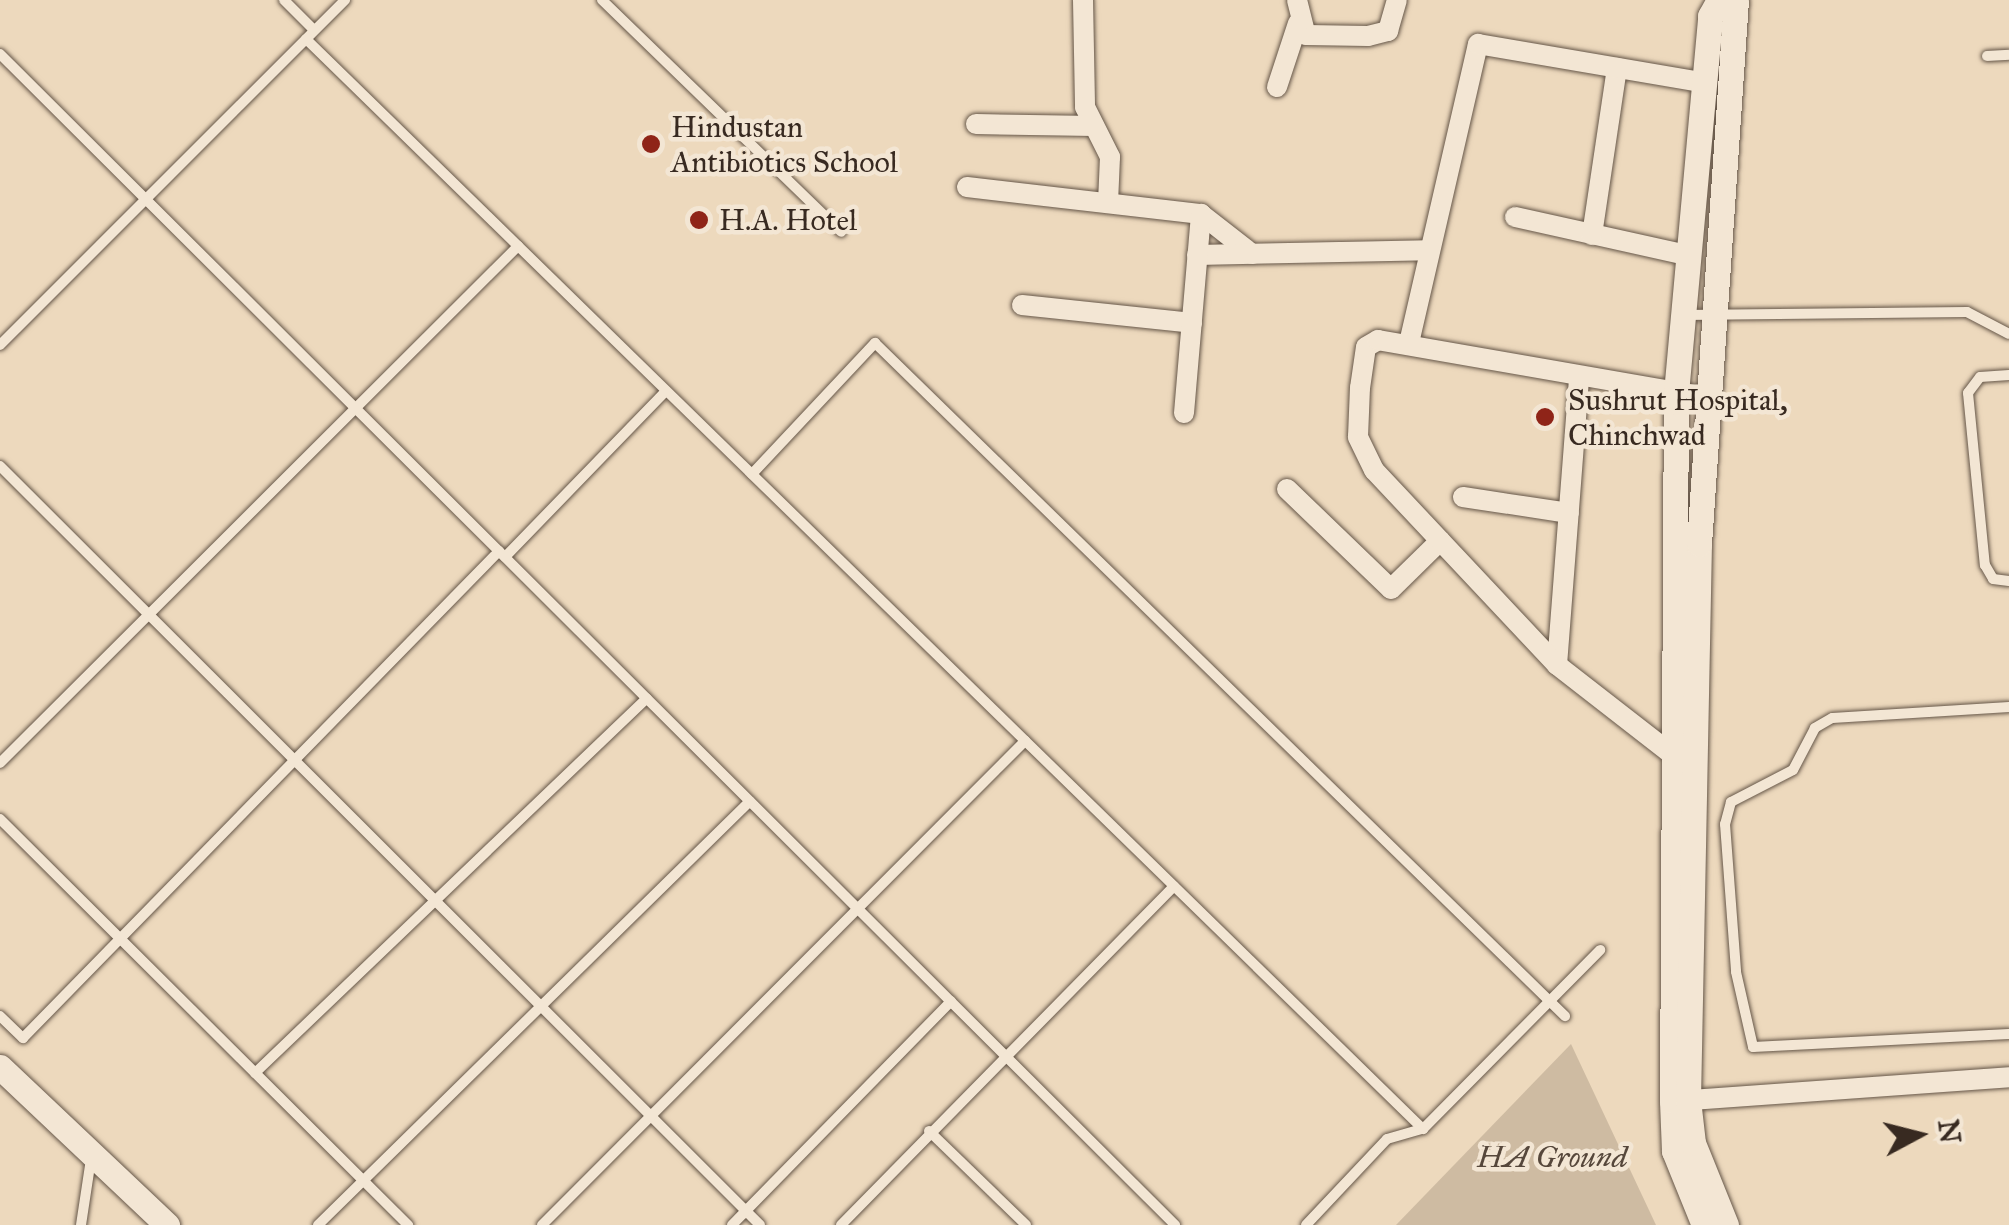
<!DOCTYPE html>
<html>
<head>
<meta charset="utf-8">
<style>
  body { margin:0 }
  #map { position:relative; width:2009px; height:1225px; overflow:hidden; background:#edd9bd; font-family:"IM FELL Great Primer",serif }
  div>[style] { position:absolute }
  .green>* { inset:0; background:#cebba2 }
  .roads { filter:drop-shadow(0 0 2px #655648) drop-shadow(0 0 2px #655648) }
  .service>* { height:10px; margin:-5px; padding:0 5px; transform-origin:5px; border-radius:5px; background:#f3e6d4 }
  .minor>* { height:20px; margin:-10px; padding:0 10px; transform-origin:10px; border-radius:10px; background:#f3e6d4 }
  .tertiary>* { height:25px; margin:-12.5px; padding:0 12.5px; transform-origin:12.5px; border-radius:12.5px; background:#f3e6d4 }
  .dots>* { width:28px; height:28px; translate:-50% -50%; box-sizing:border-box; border:5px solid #f3e6d4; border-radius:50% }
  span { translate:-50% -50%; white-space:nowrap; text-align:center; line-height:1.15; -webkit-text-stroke:9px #f3e6d4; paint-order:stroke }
  .poi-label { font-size:30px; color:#382a21 }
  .left { translate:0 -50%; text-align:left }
  .park-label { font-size:30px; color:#56473b; font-style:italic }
  .north { position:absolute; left:1869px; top:1085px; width:100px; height:100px; -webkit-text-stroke:8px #f3e6d4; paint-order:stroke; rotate:83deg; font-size:28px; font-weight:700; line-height:40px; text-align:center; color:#382a21 }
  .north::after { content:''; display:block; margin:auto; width:35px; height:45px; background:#382a21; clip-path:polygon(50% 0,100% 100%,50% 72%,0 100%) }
</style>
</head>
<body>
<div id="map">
  <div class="green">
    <div style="clip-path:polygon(1571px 1044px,1656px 1225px,1396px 1225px)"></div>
  </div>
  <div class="roads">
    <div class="service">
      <div style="left:284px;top:0;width:42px;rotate:45deg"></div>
      <div style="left:602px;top:0;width:333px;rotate:44.1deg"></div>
      <div style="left:306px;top:39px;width:1561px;rotate:44.3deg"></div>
      <div style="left:0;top:54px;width:1659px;rotate:44.9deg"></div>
      <div style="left:1987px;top:56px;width:22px;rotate:-3deg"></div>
      <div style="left:1684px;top:315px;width:283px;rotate:-0.6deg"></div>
      <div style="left:1967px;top:312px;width:47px;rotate:27.6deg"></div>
      <div style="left:0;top:345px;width:488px;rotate:-45deg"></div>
      <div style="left:2009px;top:375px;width:29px;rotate:176deg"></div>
      <div style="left:1980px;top:377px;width:20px;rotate:127deg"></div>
      <div style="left:1968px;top:393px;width:173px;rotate:84.4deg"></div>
      <div style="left:1985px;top:565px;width:16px;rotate:60deg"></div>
      <div style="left:1993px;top:579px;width:16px;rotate:7deg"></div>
      <div style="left:0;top:466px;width:1074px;rotate:44.96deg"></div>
      <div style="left:752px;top:474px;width:180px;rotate:-46.8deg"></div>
      <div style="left:875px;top:343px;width:964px;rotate:44.29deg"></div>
      <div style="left:505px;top:557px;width:231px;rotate:-45.9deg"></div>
      <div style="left:2009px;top:707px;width:177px;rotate:176.4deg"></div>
      <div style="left:1832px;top:718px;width:20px;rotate:150deg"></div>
      <div style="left:1815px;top:728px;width:47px;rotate:117.6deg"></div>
      <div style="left:1793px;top:770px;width:70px;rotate:152.7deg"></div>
      <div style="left:1731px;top:802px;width:23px;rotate:105deg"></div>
      <div style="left:1725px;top:824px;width:148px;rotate:85.7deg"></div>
      <div style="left:1736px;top:972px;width:77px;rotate:77.2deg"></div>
      <div style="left:1753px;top:1047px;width:256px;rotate:-2.9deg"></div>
      <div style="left:0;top:763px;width:732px;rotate:-44.94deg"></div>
      <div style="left:0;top:819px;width:576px;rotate:44.86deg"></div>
      <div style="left:0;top:1016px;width:32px;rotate:44deg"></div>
      <div style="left:23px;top:1038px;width:681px;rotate:-45.65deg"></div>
      <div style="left:255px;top:1073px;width:542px;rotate:-43.73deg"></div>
      <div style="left:929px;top:1131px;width:135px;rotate:44.1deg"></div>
      <div style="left:81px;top:1225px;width:67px;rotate:-81.4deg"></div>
      <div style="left:318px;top:1225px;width:605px;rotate:-44.46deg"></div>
      <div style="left:542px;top:1225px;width:684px;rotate:-45.06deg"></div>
      <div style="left:732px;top:1225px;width:313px;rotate:-45.6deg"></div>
      <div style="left:841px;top:1225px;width:475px;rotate:-45.5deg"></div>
      <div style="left:1306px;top:1225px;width:118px;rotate:-46.7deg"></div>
      <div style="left:1387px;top:1139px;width:37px;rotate:-16deg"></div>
      <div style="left:1423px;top:1129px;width:252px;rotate:-45.3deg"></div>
    </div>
    <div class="minor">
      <div style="left:1083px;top:0;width:107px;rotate:88.9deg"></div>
      <div style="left:1085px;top:107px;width:56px;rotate:63.4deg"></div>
      <div style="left:1110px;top:157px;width:46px;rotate:92.5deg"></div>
      <div style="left:1297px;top:0;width:36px;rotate:76deg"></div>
      <div style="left:1306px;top:35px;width:62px;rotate:0.9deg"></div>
      <div style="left:1368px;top:36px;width:21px;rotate:-14deg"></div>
      <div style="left:1388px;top:31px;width:32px;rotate:-74deg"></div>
      <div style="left:1277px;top:87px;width:67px;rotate:-71.8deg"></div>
      <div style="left:976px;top:124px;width:118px;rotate:1deg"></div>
      <div style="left:967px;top:187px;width:236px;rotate:6.6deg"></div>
      <div style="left:1201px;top:214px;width:65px;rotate:38.1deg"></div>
      <div style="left:1515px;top:217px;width:180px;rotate:12.5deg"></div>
      <div style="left:1592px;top:235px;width:169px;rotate:-81.5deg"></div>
      <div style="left:1197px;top:255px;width:231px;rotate:-1.2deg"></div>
      <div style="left:1022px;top:305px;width:171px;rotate:6deg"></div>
      <div style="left:1409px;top:343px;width:307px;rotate:-77deg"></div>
      <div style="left:1478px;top:44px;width:230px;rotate:9.7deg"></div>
      <div style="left:1184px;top:413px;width:200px;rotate:-85.1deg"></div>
      <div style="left:1287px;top:489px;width:144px;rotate:43.9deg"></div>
      <div style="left:1391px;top:589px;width:69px;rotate:-44.4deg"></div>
      <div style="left:1463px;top:497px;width:107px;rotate:8.6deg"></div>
      <div style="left:1557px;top:665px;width:288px;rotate:-85.6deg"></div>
      <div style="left:1683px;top:763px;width:160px;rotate:-142.1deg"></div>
      <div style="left:1557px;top:665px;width:267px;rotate:-133.2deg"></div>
      <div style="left:1374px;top:470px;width:37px;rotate:-116deg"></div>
      <div style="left:1358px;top:437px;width:49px;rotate:-87.7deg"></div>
      <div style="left:1360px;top:388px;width:41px;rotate:-81.7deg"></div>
      <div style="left:1366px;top:347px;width:14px;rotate:-30deg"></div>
      <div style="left:1378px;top:340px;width:333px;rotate:9.9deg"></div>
      <div style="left:1677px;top:1101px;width:333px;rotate:-4.1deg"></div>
    </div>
    <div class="tertiary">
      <div style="left:0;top:1067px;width:230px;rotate:43.4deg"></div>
      <div style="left:1704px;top:1225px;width:80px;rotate:-112.1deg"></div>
      <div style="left:1674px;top:1151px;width:50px;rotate:-92.3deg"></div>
      <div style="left:1672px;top:1101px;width:708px;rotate:-89.68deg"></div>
      <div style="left:1676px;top:393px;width:379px;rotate:-84.8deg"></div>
      <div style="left:1710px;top:16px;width:18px;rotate:-61deg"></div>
      <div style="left:1726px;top:1225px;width:88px;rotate:-111.9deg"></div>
      <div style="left:1693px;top:1143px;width:43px;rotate:-96.6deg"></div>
      <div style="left:1688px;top:1100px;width:556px;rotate:-88.87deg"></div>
      <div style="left:1699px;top:544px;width:545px;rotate:-86.11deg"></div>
    </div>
  </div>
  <div class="dots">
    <div style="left:651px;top:144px;background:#8f2418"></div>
    <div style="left:699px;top:220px;background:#8f2418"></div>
    <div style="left:1545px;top:417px;background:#8f2418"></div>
  </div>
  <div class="poi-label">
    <span class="left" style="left:671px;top:144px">Hindustan<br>Antibiotics School</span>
    <span class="left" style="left:719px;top:220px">H.A. Hotel</span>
    <span class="left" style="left:1568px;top:417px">Sushrut Hospital,<br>Chinchwad</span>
  </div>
  <div class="park-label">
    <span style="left:1552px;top:1157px">HA Ground</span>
  </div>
  <div class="north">N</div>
</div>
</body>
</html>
